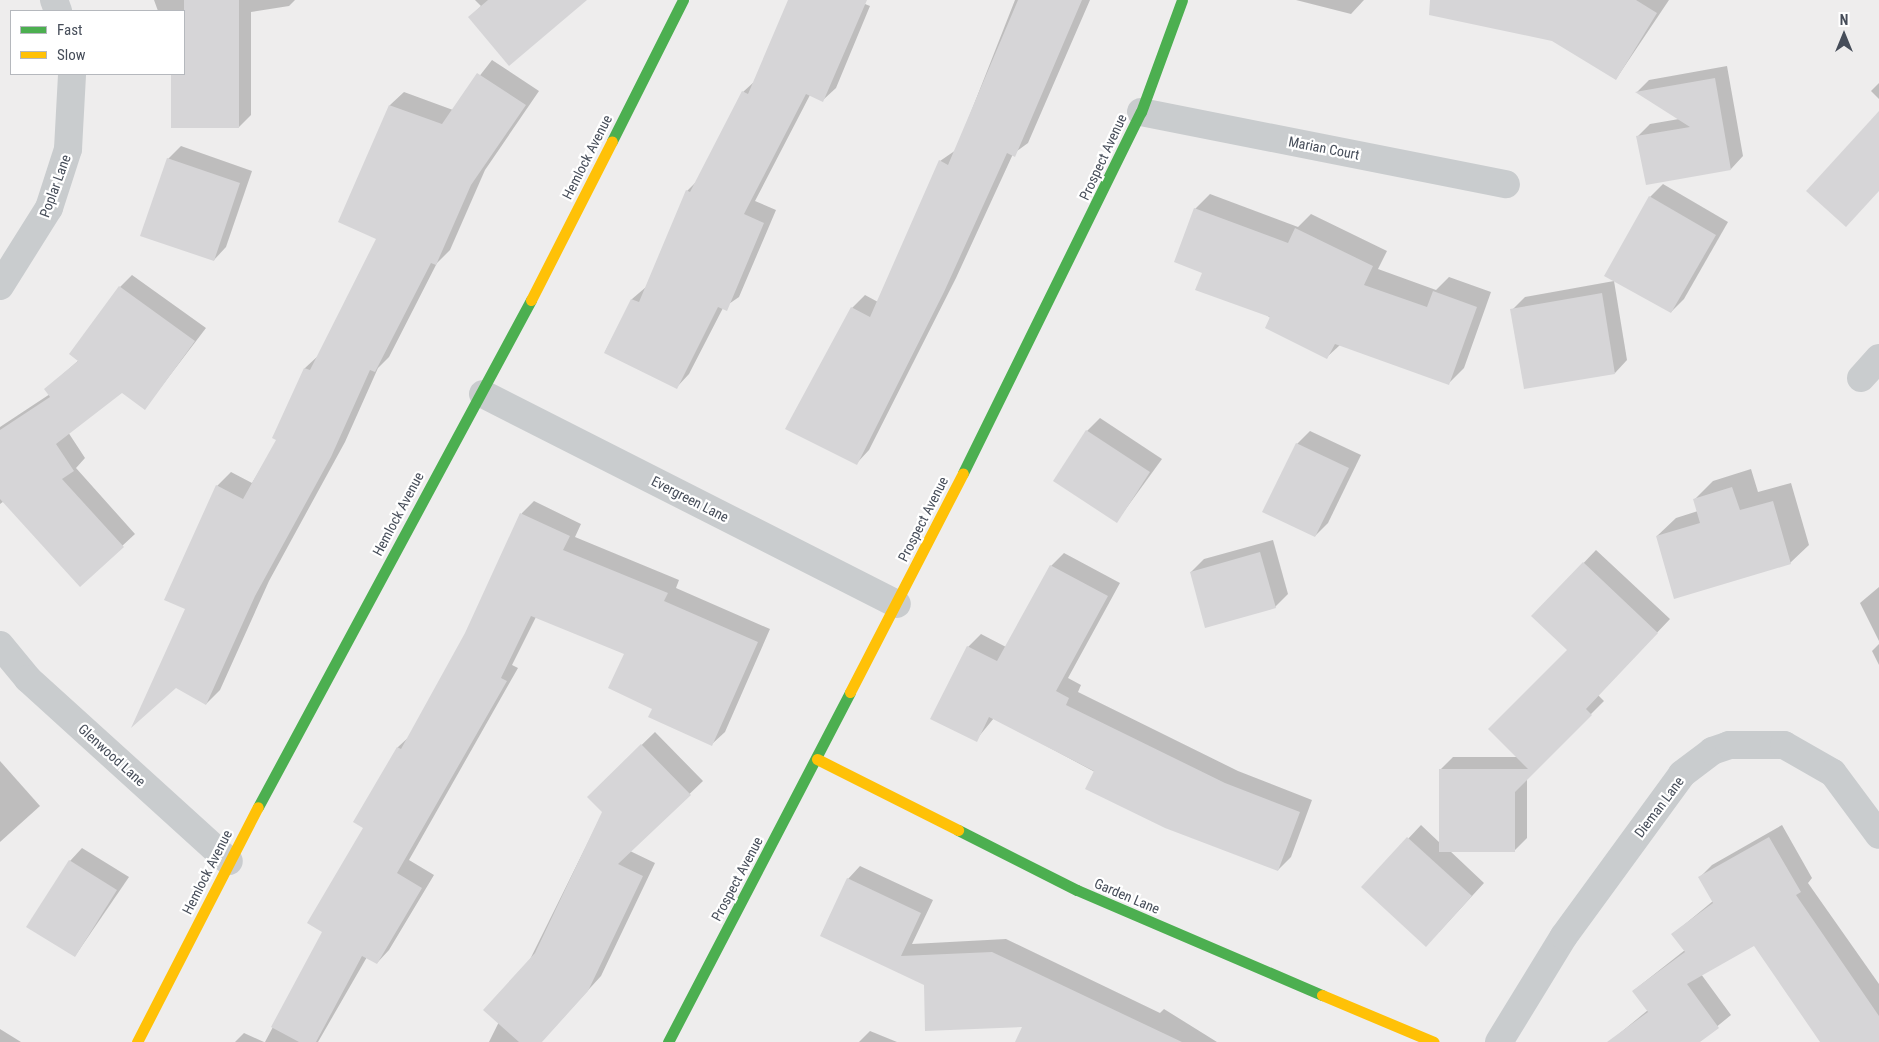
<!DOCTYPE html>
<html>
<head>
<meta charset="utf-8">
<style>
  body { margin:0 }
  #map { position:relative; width:1879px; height:1042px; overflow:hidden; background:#eeeded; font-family:"Roboto Condensed",sans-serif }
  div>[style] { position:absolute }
  .shadow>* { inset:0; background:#0003 }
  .building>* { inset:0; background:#d6d5d7 }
  .street>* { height:28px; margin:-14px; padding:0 14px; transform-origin:14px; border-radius:14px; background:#c9ccce }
  .fast>* { height:11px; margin:-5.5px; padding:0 5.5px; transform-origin:5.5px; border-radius:5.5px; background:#4caf50 }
  .slow>* { height:11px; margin:-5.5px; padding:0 5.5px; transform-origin:5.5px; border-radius:5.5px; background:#ffc107 }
  span { translate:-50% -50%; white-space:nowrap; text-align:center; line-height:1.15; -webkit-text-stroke:4.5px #fff; paint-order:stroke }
  .street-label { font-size:14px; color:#464d59 }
  .legend { position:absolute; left:10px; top:10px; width:175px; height:65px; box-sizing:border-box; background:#fff; border:1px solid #b5b8bd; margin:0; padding:6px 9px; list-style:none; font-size:15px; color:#464d59 }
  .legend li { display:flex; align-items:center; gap:10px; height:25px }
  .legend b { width:25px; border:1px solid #b5b8bd }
  .north { position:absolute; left:1819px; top:10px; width:50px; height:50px; -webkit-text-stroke:4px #fff; paint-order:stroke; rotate:0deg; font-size:14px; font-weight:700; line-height:20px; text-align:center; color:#464d59 }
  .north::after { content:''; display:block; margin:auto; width:18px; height:22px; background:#464d59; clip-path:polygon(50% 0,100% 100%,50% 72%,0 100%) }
</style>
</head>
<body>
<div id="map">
  <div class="shadow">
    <div style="clip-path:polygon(154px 0,295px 0,289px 6px,251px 12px,251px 115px,239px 127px,172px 127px,172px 74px,184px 74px,184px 11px,158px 11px)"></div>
    <div style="clip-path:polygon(475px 0,581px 0,470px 17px,481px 6px)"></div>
    <div style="clip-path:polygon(789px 0,855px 0,870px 6px,836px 88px,823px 100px,810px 95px,755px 201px,776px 210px,739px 297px,723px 308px,689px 374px,677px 387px,605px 352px,632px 299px,646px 287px,687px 191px,697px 181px,743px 92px,755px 81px)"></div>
    <div style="clip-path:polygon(1015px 0,1090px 0,1028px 143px,1013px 154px,956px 278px,869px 450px,857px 463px,852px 308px,865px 295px,878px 302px,940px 161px,956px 150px)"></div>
    <div style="clip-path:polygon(1296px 0,1364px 0,1351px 14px)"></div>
    <div style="clip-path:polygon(1471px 0,1669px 0,1616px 79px,1553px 39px)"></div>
    <div style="clip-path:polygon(492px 60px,539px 91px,485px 170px,450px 250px,437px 263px,389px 357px,378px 368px,345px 442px,269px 581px,220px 690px,206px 704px,176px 687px,186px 608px,217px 486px,231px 472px,252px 483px,278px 440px,305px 368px,319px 355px,378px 238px,390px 105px,404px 92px,453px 110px)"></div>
    <div style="clip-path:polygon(1727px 66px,1743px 156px,1731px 169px,1638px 136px,1650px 124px,1679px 119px,1637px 92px,1649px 80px)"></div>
    <div style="clip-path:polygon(1879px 83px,1879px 99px,1871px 91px)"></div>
    <div style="clip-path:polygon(181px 146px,252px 171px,226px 247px,214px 260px,168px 159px)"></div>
    <div style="clip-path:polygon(1663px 184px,1728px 222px,1684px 299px,1671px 312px,1650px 197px)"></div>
    <div style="clip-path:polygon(1210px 194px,1298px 227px,1311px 214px,1387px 251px,1378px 269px,1436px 290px,1449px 277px,1491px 292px,1464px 368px,1449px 383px,1340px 345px,1327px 357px,1204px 272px,1195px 209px)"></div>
    <div style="clip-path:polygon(132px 275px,206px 328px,145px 408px,122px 391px,68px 432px,85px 458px,76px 468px,135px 534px,80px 585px,4px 501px,0 504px,0 427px,50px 394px,46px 389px,79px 360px,120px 287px)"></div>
    <div style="clip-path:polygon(1614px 281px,1627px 360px,1615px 373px,1512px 310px,1525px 297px)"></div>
    <div style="clip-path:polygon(1100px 418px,1162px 459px,1117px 521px,1087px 431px)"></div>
    <div style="clip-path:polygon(1310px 431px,1361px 455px,1328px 523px,1315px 536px,1297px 444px)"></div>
    <div style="clip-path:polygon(1751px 469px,1758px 492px,1791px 483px,1809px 545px,1790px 563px,1657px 536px,1676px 518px,1698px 511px,1694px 500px,1713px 481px)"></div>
    <div style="clip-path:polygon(534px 501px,581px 524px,575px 537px,679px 580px,676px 588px,770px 629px,725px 732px,712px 744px,654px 708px,626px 654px,536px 617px,512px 665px,518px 668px,409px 860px,434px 875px,389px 950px,377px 963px,367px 957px,318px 1042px,265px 1042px,324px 931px,398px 747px,411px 735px,466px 634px,522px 513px)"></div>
    <div style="clip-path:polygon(1273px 540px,1288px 594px,1275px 607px,1191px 572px,1204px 559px)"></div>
    <div style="clip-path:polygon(1596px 550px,1670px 619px,1598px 695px,1604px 701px,1527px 778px,1527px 838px,1515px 850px,1449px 850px,1484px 883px,1439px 932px,1363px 887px,1421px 825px,1440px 843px,1440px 770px,1453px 757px,1518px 757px,1569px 650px,1533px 616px)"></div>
    <div style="clip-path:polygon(1064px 553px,1120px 583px,1068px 678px,1081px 685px,1078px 692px,1238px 771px,1312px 800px,1291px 857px,1278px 870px,994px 718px,976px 740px,968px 647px,981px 634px,1006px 647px,1051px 566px)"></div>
    <div style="clip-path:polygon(1879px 587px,1879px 641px,1860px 603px)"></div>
    <div style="clip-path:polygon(1879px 644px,1879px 665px,1872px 651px)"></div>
    <div style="clip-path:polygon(655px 732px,703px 781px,630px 851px,655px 863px,601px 976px,541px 1042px,489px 1042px,603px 812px,588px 797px)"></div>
    <div style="clip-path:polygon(0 761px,40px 806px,0 842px)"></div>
    <div style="clip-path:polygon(1782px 825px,1812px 878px,1808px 883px,1879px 984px,1879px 1042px,1821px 1042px,1754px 944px,1701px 974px,1731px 1015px,1698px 1042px,1617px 1042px,1614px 1038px,1648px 1010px,1633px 991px,1685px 950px,1673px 934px,1713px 901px,1700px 877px,1712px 865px)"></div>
    <div style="clip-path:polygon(82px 848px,129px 877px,75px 956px,70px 861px)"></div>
    <div style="clip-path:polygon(860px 866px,933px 900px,912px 944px,1006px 939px,1160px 1013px,1164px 1009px,1217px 1042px,1016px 1042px,1024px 1025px,821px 935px,848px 879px)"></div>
    <div style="clip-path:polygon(0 1029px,21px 1042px,0 1042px)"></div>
    <div style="clip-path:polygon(870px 1031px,897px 1042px,859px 1042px)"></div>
    <div style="clip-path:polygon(244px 1033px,264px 1042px,235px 1042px)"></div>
  </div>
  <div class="building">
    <div style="clip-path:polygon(184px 0,239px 0,239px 128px,171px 128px,171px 74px,184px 74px)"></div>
    <div style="clip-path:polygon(488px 0,587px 0,509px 66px,468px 17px)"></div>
    <div style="clip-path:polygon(788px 0,867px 0,823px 102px,806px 94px,744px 214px,764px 223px,727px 311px,718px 307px,677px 389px,604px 353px,631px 299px,639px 302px,686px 190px,690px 192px,742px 91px,748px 94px)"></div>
    <div style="clip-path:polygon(1018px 0,1082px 0,1015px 157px,1007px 153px,944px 292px,857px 465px,785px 429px,851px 307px,870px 317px,939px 160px,948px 165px)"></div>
    <div style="clip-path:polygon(1430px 0,1636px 0,1657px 13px,1616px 80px,1552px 41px,1429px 15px)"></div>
    <div style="clip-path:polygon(477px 73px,526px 105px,471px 185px,436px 265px,431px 263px,375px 372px,370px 370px,331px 457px,255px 596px,206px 705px,176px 688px,131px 728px,185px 609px,164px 600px,216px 485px,243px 499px,276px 440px,272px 438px,304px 368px,310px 370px,376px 239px,338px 222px,389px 105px,442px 124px)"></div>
    <div style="clip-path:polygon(1715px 78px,1731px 170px,1646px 185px,1636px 136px,1690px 127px,1635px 92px)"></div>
    <div style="clip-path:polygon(1879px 111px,1879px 191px,1846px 227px,1806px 191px)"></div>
    <div style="clip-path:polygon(167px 158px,240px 183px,214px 261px,140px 236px)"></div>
    <div style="clip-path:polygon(1649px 196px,1716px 235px,1671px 313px,1604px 276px)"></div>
    <div style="clip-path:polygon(1194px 208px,1288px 243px,1295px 228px,1373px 266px,1364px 285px,1427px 307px,1433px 291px,1477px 307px,1449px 385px,1335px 344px,1327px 359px,1265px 328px,1270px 317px,1195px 290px,1202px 273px,1174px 262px)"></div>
    <div style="clip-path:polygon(119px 286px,195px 341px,145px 410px,122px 393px,56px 444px,74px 471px,62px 479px,124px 547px,80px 587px,0 499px,0 430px,50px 397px,44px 389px,78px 361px,69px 354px)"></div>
    <div style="clip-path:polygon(1602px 293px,1615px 374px,1524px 389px,1510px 309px)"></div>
    <div style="clip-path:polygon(1086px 430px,1150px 472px,1117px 523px,1053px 481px)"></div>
    <div style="clip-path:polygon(1296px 443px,1349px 468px,1315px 537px,1262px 512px)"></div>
    <div style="clip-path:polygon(1732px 487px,1740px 510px,1773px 501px,1791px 564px,1674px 599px,1656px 536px,1700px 523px,1693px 499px)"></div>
    <div style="clip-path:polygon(520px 513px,570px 536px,563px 550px,668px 593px,664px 601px,758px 642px,712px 746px,648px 717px,652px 709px,608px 688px,624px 654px,531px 616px,501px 678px,507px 681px,397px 873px,422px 888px,377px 964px,362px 956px,316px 1042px,299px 1042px,271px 1027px,322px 932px,307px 923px,363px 828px,353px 822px,397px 747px,401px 749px,465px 633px)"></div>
    <div style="clip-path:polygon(1260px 552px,1276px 608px,1205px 628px,1190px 572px)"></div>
    <div style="clip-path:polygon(1583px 562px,1658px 633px,1586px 709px,1592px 715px,1515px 792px,1515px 852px,1439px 852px,1439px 769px,1528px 769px,1488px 729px,1567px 650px,1531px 616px)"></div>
    <div style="clip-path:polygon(1050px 565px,1108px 596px,1056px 691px,1069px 698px,1066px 705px,1225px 783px,1300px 812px,1278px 871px,1165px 828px,1085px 789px,1094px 771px,989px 717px,977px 742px,930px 719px,967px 646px,997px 661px)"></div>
    <div style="clip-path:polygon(641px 744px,691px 795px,618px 864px,643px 876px,588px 991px,542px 1042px,519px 1042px,483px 1010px,535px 953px,602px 812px,587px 797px)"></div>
    <div style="clip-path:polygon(1407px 837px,1472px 896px,1426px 947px,1361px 887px)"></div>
    <div style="clip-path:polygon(1769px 837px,1801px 892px,1796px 895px,1879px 1016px,1879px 1042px,1820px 1042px,1754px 946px,1687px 984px,1719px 1028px,1700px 1042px,1607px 1042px,1648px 1012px,1632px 991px,1685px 952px,1671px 934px,1713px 903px,1698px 877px)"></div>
    <div style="clip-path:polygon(69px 860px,117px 890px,75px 957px,26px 927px)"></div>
    <div style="clip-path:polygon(847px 878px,921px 913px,901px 956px,992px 952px,1182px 1042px,1015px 1042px,1022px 1027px,925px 1031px,924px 985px,820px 936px)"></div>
  </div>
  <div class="street">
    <div style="left:54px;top:0;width:12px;rotate:70deg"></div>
    <div style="left:1141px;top:112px;width:372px;rotate:11.2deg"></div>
    <div style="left:0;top:286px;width:92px;rotate:-57.9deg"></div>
    <div style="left:49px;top:208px;width:62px;rotate:-72.1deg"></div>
    <div style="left:68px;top:149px;width:75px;rotate:-86.9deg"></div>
    <div style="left:1861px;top:378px;width:27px;rotate:-48deg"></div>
    <div style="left:483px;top:394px;width:464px;rotate:26.9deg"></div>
    <div style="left:0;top:645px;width:44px;rotate:50.5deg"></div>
    <div style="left:28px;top:679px;width:271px;rotate:42.2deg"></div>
    <div style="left:1499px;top:1042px;width:124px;rotate:-58.5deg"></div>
    <div style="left:1564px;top:936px;width:200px;rotate:-53.9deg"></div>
    <div style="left:1682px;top:774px;width:38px;rotate:-37deg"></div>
    <div style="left:1712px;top:751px;width:18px;rotate:-19deg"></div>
    <div style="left:1729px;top:745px;width:55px"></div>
    <div style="left:1784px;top:745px;width:56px;rotate:29.7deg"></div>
    <div style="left:1833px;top:773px;width:77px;rotate:53.4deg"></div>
  </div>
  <div class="fast">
    <div style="left:612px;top:141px;width:158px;rotate:-63.3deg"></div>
    <div style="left:963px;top:473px;width:402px;rotate:-63.8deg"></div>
    <div style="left:1141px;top:112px;width:119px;rotate:-69.9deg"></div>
    <div style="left:258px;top:807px;width:576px;rotate:-61.7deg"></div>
    <div style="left:958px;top:830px;width:133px;rotate:26.8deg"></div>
    <div style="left:1077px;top:890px;width:267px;rotate:23.2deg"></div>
    <div style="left:668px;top:1042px;width:394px;rotate:-62.5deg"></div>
  </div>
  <div class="slow">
    <div style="left:531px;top:300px;width:178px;rotate:-63deg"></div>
    <div style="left:850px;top:692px;width:246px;rotate:-62.7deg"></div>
    <div style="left:817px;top:759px;width:158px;rotate:26.7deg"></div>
    <div style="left:1322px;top:995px;width:121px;rotate:22.8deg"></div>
    <div style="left:137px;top:1042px;width:264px;rotate:-62.8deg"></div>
  </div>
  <div class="street-label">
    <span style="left:1324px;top:148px;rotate:11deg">Marian Court</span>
    <span style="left:587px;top:157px;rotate:-63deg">Hemlock Avenue</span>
    <span style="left:1103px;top:157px;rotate:-65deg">Prospect Avenue</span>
    <span style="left:55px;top:186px;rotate:-70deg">Poplar Lane</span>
    <span style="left:690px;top:499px;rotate:27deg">Evergreen Lane</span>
    <span style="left:398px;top:514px;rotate:-62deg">Hemlock Avenue</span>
    <span style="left:923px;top:519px;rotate:-63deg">Prospect Avenue</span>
    <span style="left:112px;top:755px;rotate:42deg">Glenwood Lane</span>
    <span style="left:1659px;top:807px;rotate:-53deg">Dieman Lane</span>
    <span style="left:207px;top:872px;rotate:-63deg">Hemlock Avenue</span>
    <span style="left:737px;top:879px;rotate:-62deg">Prospect Avenue</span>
    <span style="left:1127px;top:896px;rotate:23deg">Garden Lane</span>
  </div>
  <ul class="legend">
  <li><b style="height:6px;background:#4caf50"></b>Fast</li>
  <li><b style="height:6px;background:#ffc107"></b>Slow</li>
  </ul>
  <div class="north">N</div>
</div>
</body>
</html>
